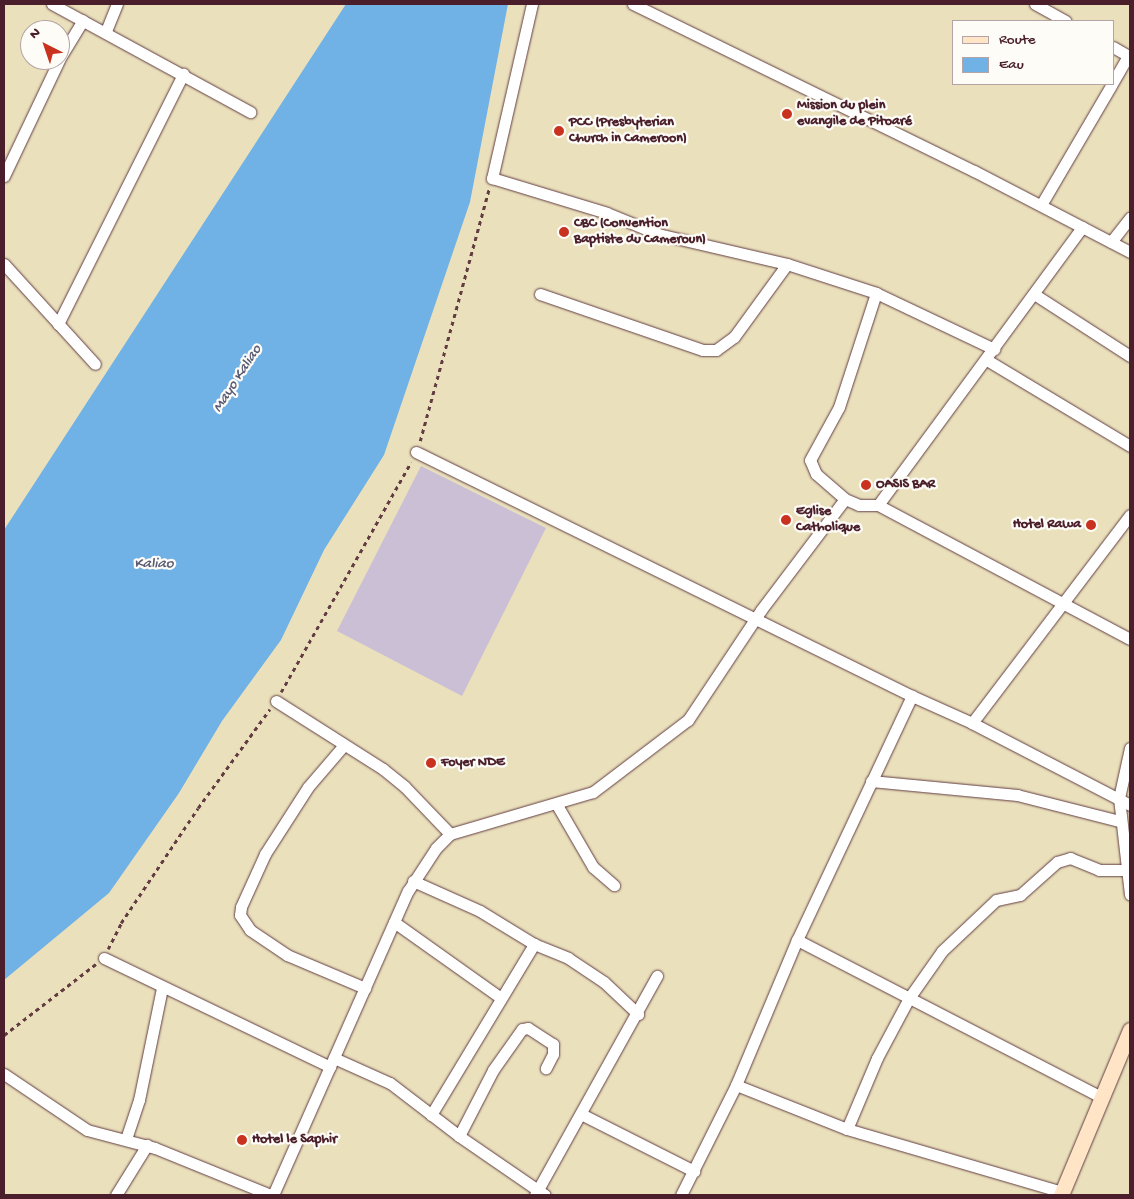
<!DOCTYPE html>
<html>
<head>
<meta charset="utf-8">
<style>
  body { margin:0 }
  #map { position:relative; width:1134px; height:1199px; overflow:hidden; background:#eae0bc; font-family:"Gochi Hand",sans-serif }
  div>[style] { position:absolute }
  .industrial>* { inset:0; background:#cbbfd5 }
  .water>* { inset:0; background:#70b2e5 }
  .path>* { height:2.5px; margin-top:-1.25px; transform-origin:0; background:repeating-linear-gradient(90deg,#623c41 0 4px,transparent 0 8px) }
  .roads { filter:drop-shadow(0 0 1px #623c41) drop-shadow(0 0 1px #623c41) }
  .street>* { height:11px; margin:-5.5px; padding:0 5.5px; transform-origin:5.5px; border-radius:5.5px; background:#fff }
  .secondary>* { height:15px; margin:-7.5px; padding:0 7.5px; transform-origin:7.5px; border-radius:7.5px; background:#ffe4c6 }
  .dots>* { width:14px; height:14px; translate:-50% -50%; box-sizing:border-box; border:2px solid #fdfcf7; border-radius:50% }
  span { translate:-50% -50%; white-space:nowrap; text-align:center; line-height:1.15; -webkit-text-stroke:4.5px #fdfcf7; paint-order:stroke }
  .poi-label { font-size:14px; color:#4a1f2b; font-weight:700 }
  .left { translate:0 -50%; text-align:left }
  .right { translate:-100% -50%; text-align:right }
  .water-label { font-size:15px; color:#595a75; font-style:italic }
  .frame { position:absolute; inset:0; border:5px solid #4a1f2b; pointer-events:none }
  .legend { position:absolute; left:952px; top:20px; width:162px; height:65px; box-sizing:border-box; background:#fdfcf7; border:1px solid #b5a4a5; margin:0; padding:6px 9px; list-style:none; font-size:15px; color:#4a1f2b }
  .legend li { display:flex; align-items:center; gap:10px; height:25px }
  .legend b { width:25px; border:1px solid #b5a4a5 }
  .north { position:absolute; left:20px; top:20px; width:50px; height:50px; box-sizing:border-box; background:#fdfcf7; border:1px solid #b5a4a5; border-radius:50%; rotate:319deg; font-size:14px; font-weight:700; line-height:20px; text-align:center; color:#4a1f2b }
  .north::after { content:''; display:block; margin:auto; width:18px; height:22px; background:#c8321e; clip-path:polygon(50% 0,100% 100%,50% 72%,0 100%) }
</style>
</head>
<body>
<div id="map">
  <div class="industrial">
    <div style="clip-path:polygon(421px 466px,546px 528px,462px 696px,337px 631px)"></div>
  </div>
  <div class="water">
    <div style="clip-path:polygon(346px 4px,508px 4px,470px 202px,384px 455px,324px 550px,281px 640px,222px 721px,179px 793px,109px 893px,4px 980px,4px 530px)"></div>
  </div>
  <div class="path">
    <div style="left:420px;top:441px;width:262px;rotate:-74.7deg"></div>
    <div style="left:281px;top:692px;width:264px;rotate:-60.5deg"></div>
    <div style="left:108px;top:949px;width:29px;rotate:-63deg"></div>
    <div style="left:121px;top:923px;width:138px;rotate:-56.2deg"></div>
    <div style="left:198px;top:808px;width:122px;rotate:-54deg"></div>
    <div style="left:4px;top:1035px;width:116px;rotate:-37.7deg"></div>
  </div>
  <div class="roads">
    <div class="street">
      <div style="left:52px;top:4px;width:226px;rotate:28.6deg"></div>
      <div style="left:532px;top:4px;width:179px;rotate:102.9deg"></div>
      <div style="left:492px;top:178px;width:120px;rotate:16.9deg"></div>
      <div style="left:607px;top:213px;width:55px;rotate:22.4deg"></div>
      <div style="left:658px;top:234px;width:132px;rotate:13.1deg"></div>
      <div style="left:787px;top:264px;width:94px;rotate:18deg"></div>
      <div style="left:876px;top:293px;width:131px;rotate:25.4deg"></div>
      <div style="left:633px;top:4px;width:380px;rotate:26.1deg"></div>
      <div style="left:974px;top:171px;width:176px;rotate:27.4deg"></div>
      <div style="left:1035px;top:4px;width:35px;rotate:29deg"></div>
      <div style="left:106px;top:31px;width:29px;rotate:-68deg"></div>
      <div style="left:1113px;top:47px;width:20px;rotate:30deg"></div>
      <div style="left:60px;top:58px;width:44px;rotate:-58.8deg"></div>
      <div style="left:1113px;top:82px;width:30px;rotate:-60deg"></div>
      <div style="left:4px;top:176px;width:128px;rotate:-64.6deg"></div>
      <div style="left:1041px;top:205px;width:140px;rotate:-59.6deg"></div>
      <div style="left:1111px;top:242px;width:31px;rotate:-52deg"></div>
      <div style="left:4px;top:264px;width:135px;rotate:47.7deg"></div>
      <div style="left:540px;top:294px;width:172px;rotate:19deg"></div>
      <div style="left:703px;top:350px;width:13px"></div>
      <div style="left:716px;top:350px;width:22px;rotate:-36deg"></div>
      <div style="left:734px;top:337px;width:90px;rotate:-54deg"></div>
      <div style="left:1034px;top:294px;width:114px;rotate:32.9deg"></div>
      <div style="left:58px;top:324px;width:280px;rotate:-63.4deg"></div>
      <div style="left:987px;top:360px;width:167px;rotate:31deg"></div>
      <div style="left:416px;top:452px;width:553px;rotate:26.19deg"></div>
      <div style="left:912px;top:696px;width:66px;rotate:24.2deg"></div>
      <div style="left:972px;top:723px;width:178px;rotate:27.4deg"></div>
      <div style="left:845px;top:499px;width:38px;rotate:-139deg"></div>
      <div style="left:816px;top:474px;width:15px;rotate:-113deg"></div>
      <div style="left:810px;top:460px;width:60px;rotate:-61.3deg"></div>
      <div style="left:839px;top:407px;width:120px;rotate:-72deg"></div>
      <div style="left:878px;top:505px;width:345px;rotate:-53.7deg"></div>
      <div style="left:276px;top:701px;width:127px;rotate:32.4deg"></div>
      <div style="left:383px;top:769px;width:28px;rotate:39deg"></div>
      <div style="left:405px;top:787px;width:65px;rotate:46.2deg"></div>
      <div style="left:972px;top:723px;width:261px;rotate:-52.8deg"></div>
      <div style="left:344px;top:745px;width:55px;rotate:130.6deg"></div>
      <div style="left:308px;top:787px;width:80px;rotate:122.7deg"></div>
      <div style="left:265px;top:854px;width:58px;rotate:114.4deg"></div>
      <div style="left:241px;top:907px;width:8px;rotate:97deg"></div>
      <div style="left:240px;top:915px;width:18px;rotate:56deg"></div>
      <div style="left:250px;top:930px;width:45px;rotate:34deg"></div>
      <div style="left:287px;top:955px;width:85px;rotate:22.9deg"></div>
      <div style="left:1130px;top:748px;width:51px;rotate:102.4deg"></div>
      <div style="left:1119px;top:798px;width:97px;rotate:83.5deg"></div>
      <div style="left:871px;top:781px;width:147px;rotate:5.5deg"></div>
      <div style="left:1017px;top:795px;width:105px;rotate:14.3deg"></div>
      <div style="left:557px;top:805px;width:72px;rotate:59.9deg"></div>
      <div style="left:593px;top:867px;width:28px;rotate:41deg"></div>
      <div style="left:413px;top:881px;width:73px;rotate:24.1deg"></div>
      <div style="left:480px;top:911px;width:63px;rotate:31.4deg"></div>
      <div style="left:534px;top:944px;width:37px;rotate:22deg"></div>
      <div style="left:568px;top:958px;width:43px;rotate:33.7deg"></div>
      <div style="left:604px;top:982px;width:47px;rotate:43.3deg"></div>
      <div style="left:394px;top:922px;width:131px;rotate:35.4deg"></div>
      <div style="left:797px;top:940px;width:344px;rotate:27.3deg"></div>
      <div style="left:104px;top:958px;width:251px;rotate:25.7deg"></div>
      <div style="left:334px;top:1058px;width:61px;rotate:24.1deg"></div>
      <div style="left:390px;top:1083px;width:87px;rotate:37.5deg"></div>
      <div style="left:459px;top:1136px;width:104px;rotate:34.5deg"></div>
      <div style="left:4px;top:1074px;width:100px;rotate:34deg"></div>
      <div style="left:87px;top:1130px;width:70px;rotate:14.8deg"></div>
      <div style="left:155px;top:1148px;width:125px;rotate:22.1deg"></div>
      <div style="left:736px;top:1085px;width:119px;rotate:21.6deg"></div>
      <div style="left:847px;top:1129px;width:225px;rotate:16.3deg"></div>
      <div style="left:581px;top:1114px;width:127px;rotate:26.8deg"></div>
      <div style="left:431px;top:1115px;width:200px;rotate:-58.9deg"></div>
      <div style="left:847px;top:1129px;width:77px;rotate:-67.1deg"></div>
      <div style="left:877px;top:1058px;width:68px;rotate:-61.9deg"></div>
      <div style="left:909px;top:998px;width:57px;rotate:-54.9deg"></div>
      <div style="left:942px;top:951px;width:74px;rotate:-43.4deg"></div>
      <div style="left:996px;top:900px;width:25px;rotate:-12deg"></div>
      <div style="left:1020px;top:895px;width:50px;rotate:-41.7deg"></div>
      <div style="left:1057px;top:862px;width:14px;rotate:-17deg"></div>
      <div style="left:1070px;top:858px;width:31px;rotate:22deg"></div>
      <div style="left:1099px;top:870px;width:26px"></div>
      <div style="left:459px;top:1136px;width:74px;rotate:-62.7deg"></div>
      <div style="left:493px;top:1070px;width:50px;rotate:-54.7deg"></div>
      <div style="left:522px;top:1029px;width:6px;rotate:-9deg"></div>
      <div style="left:528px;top:1028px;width:30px;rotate:33deg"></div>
      <div style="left:553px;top:1044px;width:10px;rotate:90deg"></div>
      <div style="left:553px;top:1054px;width:16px;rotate:117deg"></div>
      <div style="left:126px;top:1139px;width:41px;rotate:-71.6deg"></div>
      <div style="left:139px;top:1100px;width:114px;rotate:-78.4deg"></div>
      <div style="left:116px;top:1195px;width:59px;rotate:-58.2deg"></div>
      <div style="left:273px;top:1195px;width:333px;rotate:-66.1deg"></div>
      <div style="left:408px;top:891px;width:51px;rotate:-56.9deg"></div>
      <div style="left:436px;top:848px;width:20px;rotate:-45deg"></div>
      <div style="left:450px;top:834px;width:149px;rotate:-16.4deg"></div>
      <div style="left:593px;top:792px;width:119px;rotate:-37.2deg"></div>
      <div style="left:688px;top:720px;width:132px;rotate:-56.4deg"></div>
      <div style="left:761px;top:610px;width:139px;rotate:-52.9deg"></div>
      <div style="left:845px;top:499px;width:15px;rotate:23deg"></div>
      <div style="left:859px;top:505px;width:19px"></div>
      <div style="left:878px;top:505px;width:285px;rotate:28deg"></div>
      <div style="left:535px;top:1195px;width:251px;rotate:-60.9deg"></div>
      <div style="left:681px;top:1195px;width:123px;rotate:-63.4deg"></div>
      <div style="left:736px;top:1085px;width:157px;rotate:-67.2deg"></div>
      <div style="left:797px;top:940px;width:270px;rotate:-64.8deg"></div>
    </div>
    <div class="secondary">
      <div style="left:1061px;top:1195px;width:179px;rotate:-67.3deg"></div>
    </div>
  </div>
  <div class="dots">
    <div style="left:787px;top:114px;background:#c8321e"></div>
    <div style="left:559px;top:131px;background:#c8321e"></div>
    <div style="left:564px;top:232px;background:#c8321e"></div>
    <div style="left:866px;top:485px;background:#c8321e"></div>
    <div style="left:786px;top:520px;background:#c8321e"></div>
    <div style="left:1091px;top:525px;background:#c8321e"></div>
    <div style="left:431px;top:763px;background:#c8321e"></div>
    <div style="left:242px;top:1140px;background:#c8321e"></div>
  </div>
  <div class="poi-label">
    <span class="left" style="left:797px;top:114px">Mission du plein<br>evangile de Pitoaré</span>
    <span class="left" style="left:569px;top:131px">PCC (Presbyterian<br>Church in Cameroon)</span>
    <span class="left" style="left:574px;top:232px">CBC (Convention<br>Baptiste du Cameroun)</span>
    <span class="left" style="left:876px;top:485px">OASIS BAR</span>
    <span class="left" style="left:796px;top:520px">Eglise<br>Catholique</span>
    <span class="right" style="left:1081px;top:525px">Hotel Rawa</span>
    <span class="left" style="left:441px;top:763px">Foyer NDE</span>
    <span class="left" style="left:252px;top:1140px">Hotel le Saphir</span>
  </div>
  <div class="water-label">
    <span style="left:238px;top:379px;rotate:-57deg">Mayo Kaliao</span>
    <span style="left:154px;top:565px">Kaliao</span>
  </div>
  <div class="frame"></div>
  <ul class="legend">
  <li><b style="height:6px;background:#ffe4c6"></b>Route</li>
  <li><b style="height:14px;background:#70b2e5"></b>Eau</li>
  </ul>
  <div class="north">N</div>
</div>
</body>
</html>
